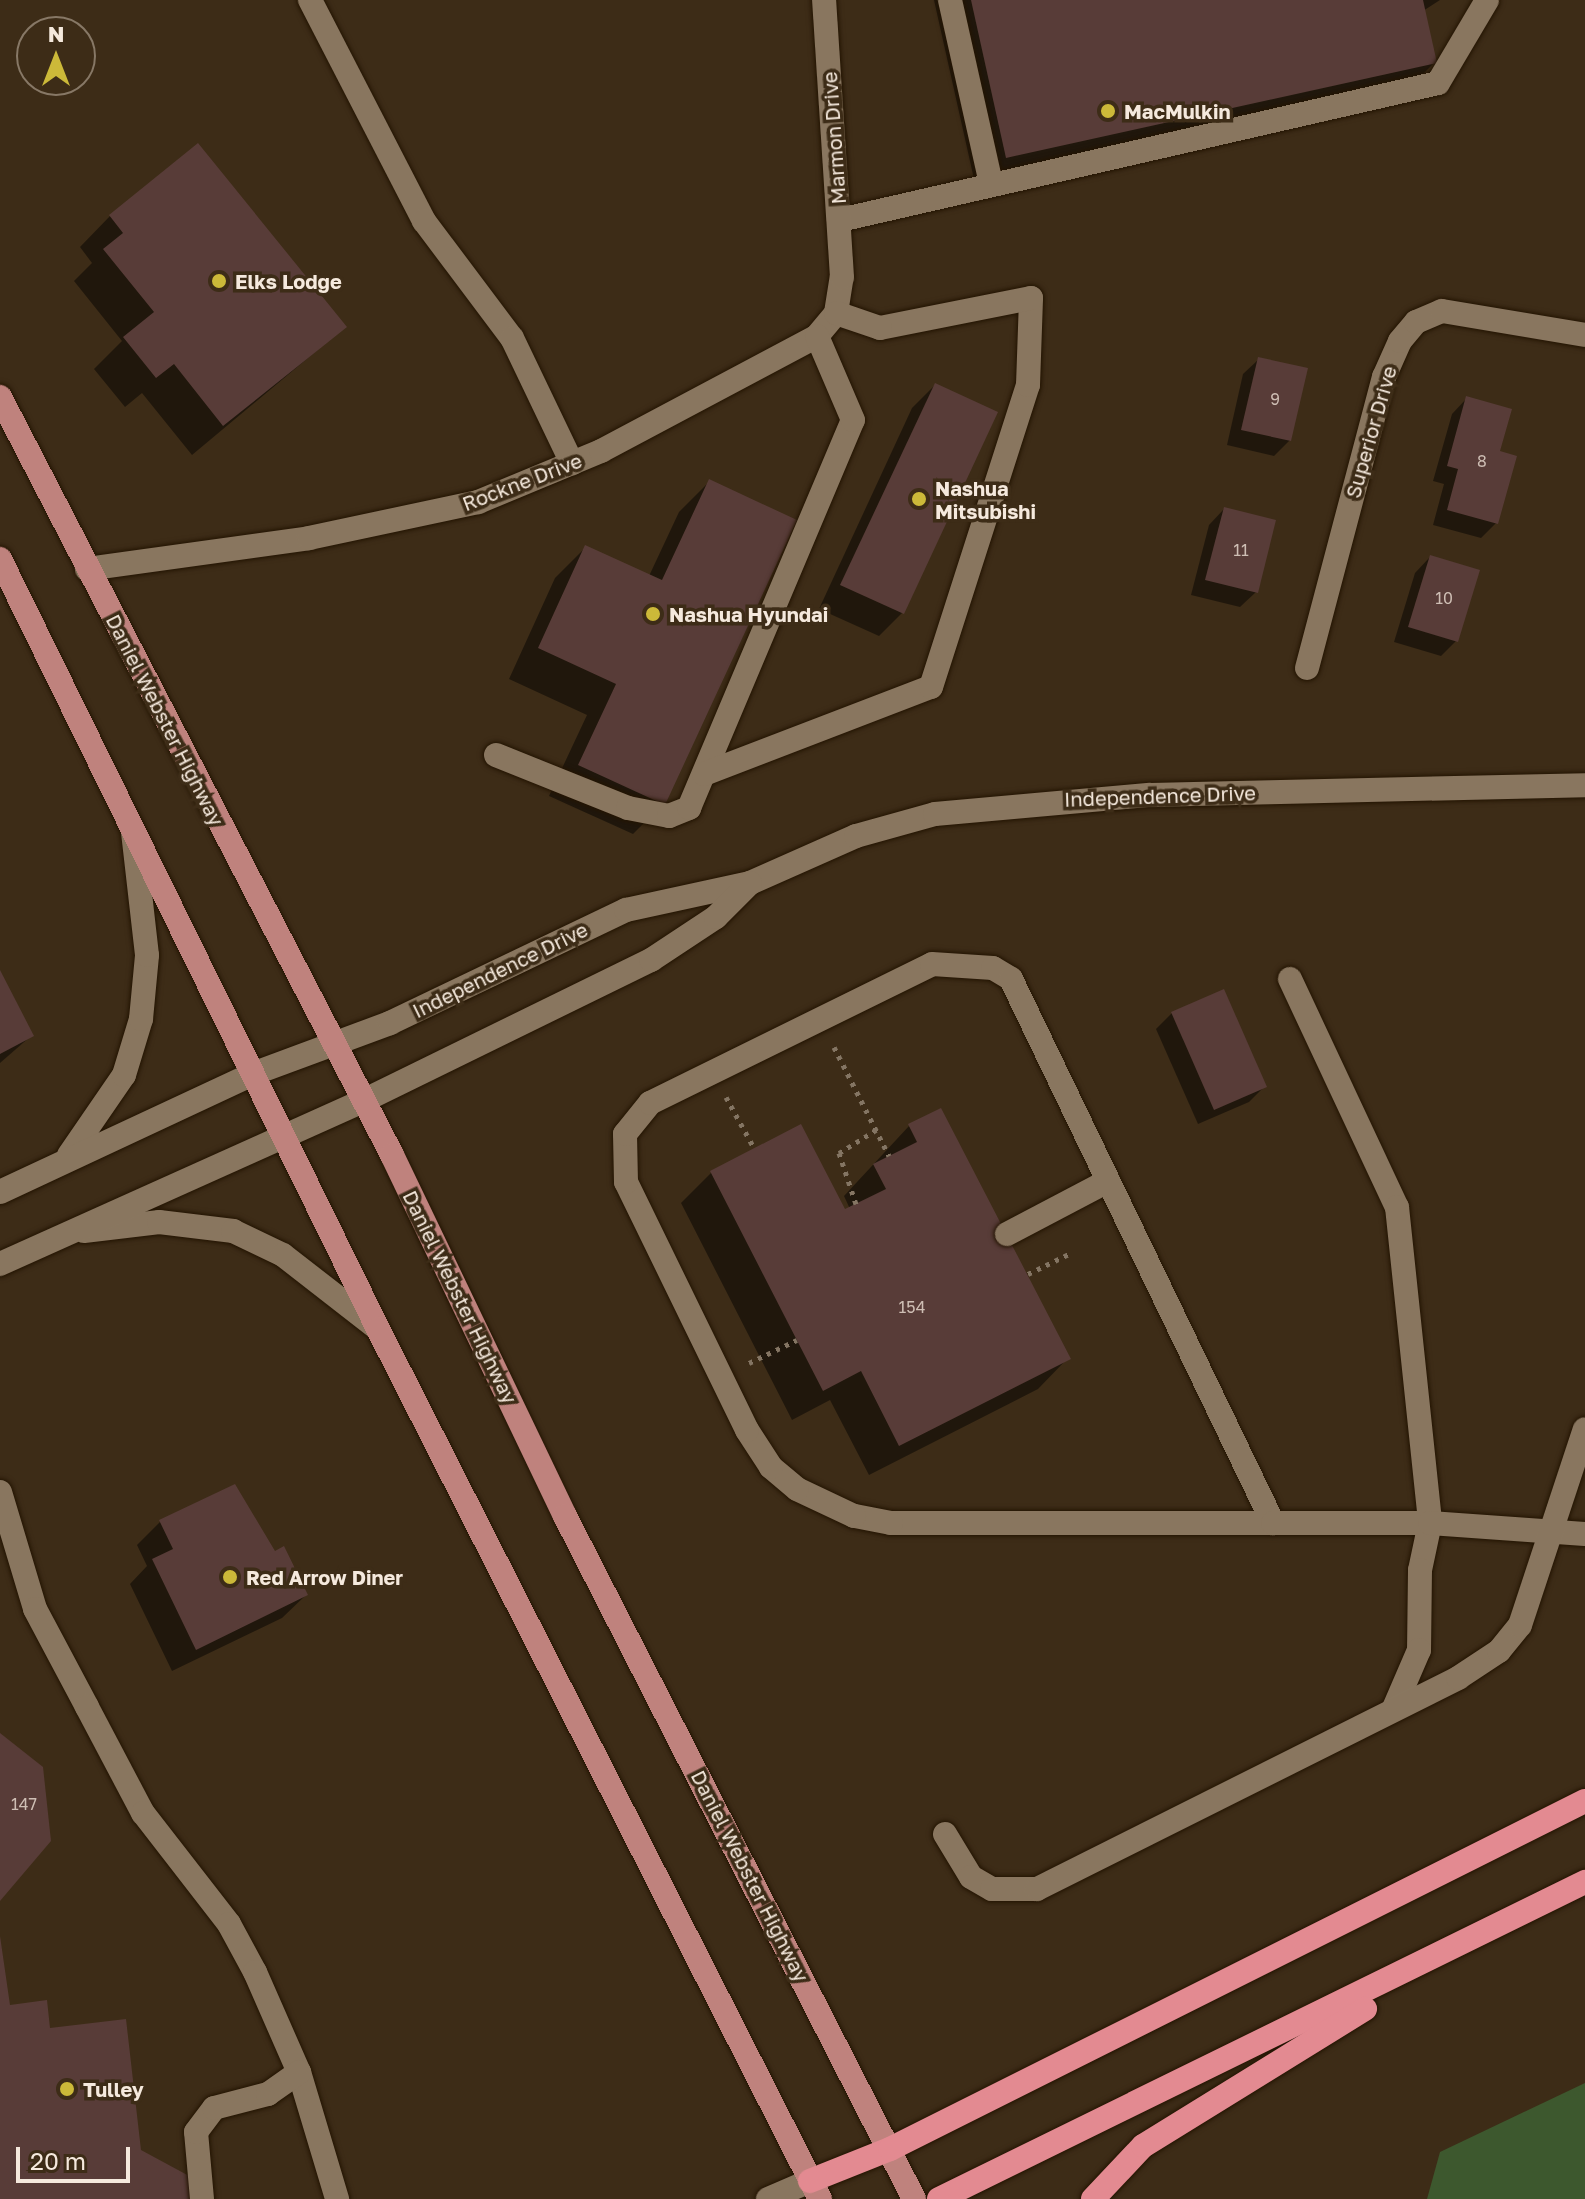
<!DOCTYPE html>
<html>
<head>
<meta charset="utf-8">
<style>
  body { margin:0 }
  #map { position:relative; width:1585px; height:2199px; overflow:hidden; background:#3d2c17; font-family:"Golos Text",sans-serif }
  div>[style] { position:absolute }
  .green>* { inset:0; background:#3d582e }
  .shadow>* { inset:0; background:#0007 }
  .building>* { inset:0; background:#583c38 }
  .path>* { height:5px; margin-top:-2.5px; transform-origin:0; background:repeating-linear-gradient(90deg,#847563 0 4px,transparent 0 10px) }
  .roads { filter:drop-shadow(0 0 2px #231402) drop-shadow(0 0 2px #231402) }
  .minor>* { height:24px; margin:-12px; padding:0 12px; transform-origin:12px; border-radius:12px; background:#89765f }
  .major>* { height:24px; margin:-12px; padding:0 12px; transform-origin:12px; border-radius:12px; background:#bf827d }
  .highway>* { height:24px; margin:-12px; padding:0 12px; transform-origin:12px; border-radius:12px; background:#e38a91 }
  .dots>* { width:22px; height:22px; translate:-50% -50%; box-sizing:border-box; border:4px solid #3d2c17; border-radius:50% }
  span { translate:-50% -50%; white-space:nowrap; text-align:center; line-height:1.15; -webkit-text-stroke:7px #3d2c17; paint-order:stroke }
  .number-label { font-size:16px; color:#cebeb4 }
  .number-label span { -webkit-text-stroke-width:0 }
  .poi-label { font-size:20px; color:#f5e9dd; font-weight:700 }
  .left { translate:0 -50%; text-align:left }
  .street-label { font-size:20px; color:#f5e9dd }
  .north { position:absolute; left:16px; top:16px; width:80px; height:80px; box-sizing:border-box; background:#3d2c17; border:2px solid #877866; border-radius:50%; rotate:0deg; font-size:22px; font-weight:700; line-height:32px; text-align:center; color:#f5e9dd }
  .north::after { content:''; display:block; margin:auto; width:28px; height:36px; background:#ccb939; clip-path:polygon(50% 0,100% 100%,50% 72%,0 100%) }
  .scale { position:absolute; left:16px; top:2147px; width:114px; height:36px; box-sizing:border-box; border:4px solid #f5e9dd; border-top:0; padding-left:10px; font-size:24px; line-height:28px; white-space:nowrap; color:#f5e9dd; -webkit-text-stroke:6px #3d2c17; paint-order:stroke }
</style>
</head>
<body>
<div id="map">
  <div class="green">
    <div style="clip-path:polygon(1585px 2083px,1585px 2199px,1427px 2199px,1440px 2152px)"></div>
  </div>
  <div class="shadow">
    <div style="clip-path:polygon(934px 0,1440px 0,1423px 11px,1435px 62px,1404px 93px,976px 188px)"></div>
    <div style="clip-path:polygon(110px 216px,345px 327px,192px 455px,142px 393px,125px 407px,94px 369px,122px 341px,74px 281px,92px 263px,80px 247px)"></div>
    <div style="clip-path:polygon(1259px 359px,1290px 440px,1274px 456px,1227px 445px,1243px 374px)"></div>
    <div style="clip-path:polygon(935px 385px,902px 613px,879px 636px,819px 609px,912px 408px)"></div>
    <div style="clip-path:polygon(1467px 398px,1498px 453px,1496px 523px,1481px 538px,1433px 525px,1444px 484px,1433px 481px,1452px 414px)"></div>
    <div style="clip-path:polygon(709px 482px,663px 804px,633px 834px,549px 796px,587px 715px,509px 679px,555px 578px,586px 547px,649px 576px,679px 512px)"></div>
    <div style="clip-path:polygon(1224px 509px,1256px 592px,1240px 607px,1191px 595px,1209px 525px)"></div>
    <div style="clip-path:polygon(1430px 557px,1456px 641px,1441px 656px,1394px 642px,1415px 573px)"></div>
    <div style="clip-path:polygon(0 975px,31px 1036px,0 1063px)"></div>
    <div style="clip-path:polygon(1172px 1013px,1264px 1087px,1249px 1102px,1198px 1124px,1156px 1029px)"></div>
    <div style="clip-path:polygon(909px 1126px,1068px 1358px,1038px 1389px,869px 1475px,830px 1400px,792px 1420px,681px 1203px,711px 1173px,844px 1212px,850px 1209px,844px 1196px)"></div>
    <div style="clip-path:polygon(160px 1522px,274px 1553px,306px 1595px,282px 1618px,172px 1671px,130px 1584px,147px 1566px,137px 1545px)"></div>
  </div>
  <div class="building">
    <div style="clip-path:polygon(971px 0,1423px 0,1437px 63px,1006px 158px)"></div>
    <div style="clip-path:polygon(198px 143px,347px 327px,223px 426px,174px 364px,156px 378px,123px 337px,154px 312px,103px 249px,123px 233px,109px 215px)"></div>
    <div style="clip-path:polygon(1258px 357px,1308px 368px,1291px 441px,1241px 430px)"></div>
    <div style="clip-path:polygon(935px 383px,998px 412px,904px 614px,840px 585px)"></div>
    <div style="clip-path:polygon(1466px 396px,1512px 409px,1500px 451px,1517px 456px,1498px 524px,1447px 510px,1458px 469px,1447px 466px)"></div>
    <div style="clip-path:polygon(709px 479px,797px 520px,665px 805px,578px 765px,616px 684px,538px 648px,585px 545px,662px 580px)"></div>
    <div style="clip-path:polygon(1224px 507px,1276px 520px,1258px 593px,1205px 580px)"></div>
    <div style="clip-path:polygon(1430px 555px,1480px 570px,1458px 642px,1408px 627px)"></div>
    <div style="clip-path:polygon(0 970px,34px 1036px,0 1054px)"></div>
    <div style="clip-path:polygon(1224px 989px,1267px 1087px,1214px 1110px,1171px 1012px)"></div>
    <div style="clip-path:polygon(941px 1108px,1071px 1359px,899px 1446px,861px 1371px,823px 1391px,710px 1171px,801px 1124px,845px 1209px,886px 1189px,873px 1164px,917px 1142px,908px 1124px)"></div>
    <div style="clip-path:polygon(235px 1484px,275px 1551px,284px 1546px,308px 1595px,196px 1650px,152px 1559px,173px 1549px,159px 1520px)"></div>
    <div style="clip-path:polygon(0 1733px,43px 1767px,51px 1841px,0 1901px)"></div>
    <div style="clip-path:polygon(0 1936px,10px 2005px,47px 2000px,50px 2028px,126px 2019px,141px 2150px,191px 2177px,192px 2199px,0 2199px)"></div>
  </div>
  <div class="path">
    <div style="left:834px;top:1047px;width:122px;rotate:63.2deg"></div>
    <div style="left:726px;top:1097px;width:58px;rotate:61.2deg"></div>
    <div style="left:856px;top:1204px;width:54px;rotate:-108.4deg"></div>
    <div style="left:839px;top:1153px;width:44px;rotate:-31.9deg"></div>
    <div style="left:1028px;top:1274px;width:46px;rotate:-26deg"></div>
    <div style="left:749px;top:1363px;width:53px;rotate:-25.6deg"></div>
  </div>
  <div class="roads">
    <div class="minor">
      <div style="left:310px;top:0;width:249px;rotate:62.7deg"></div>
      <div style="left:424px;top:221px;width:146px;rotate:53.1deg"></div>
      <div style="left:512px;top:338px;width:139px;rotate:64.4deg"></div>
      <div style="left:950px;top:0;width:188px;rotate:77.4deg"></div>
      <div style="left:840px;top:220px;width:613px;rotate:-12.9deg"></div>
      <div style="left:1438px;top:83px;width:96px;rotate:-59.4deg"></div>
      <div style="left:87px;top:569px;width:224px;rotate:-7.9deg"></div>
      <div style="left:309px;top:538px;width:173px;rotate:-12deg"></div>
      <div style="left:478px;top:502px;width:133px;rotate:-22.5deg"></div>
      <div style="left:601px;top:451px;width:245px;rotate:-28deg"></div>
      <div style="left:817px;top:336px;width:30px;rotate:-50deg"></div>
      <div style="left:836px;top:313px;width:36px;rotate:-81deg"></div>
      <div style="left:842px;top:277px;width:278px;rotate:-93.7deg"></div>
      <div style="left:1307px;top:668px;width:301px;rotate:-75.2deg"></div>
      <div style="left:1384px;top:377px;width:39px;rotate:-66deg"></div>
      <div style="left:1400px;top:341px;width:25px;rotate:-50deg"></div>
      <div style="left:1416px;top:322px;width:28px;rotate:-23deg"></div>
      <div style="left:1442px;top:311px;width:145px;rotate:9.5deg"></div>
      <div style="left:496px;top:755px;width:142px;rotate:21.9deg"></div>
      <div style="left:628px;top:808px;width:42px;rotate:11deg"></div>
      <div style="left:669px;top:816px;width:22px;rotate:-22deg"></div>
      <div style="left:689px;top:808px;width:421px;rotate:-67.1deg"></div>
      <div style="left:853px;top:420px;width:91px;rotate:-113.2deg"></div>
      <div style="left:704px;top:774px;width:243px;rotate:-21deg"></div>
      <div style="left:931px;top:687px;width:317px;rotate:-72.2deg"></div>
      <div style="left:1028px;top:385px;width:87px;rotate:-88deg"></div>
      <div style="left:1031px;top:298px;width:154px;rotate:168.8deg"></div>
      <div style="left:880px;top:328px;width:46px;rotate:-161.2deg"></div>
      <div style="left:1290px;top:979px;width:252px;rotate:64.9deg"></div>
      <div style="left:1397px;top:1207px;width:318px;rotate:84deg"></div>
      <div style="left:1430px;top:1523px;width:48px;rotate:102deg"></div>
      <div style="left:1420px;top:1570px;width:80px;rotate:90.7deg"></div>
      <div style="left:1419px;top:1650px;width:63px;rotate:113.3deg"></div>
      <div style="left:69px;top:1155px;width:97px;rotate:-55.5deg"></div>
      <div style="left:124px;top:1075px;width:59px;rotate:-73.1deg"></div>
      <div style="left:141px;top:1019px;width:64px;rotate:-84.6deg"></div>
      <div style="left:147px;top:955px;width:123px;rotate:-96.5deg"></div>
      <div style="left:0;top:1192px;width:281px;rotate:-25deg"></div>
      <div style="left:255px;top:1073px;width:144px;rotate:-20.3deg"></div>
      <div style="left:390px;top:1023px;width:262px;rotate:-25.6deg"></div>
      <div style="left:626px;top:910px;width:127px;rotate:-12.3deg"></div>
      <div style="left:750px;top:883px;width:116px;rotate:-23.9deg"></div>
      <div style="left:856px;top:836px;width:82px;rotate:-15.6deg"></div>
      <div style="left:935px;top:814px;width:216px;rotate:-5.1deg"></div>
      <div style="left:1150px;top:795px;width:435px;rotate:-1.3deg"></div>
      <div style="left:84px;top:1231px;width:76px;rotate:-6.8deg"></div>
      <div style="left:159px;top:1222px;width:75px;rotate:6.9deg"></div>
      <div style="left:233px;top:1231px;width:55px;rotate:25.6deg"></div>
      <div style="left:283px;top:1255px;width:120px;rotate:37.9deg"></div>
      <div style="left:1007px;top:1234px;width:114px;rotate:-27.7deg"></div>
      <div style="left:0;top:1264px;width:398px;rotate:-24.2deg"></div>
      <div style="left:363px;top:1101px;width:321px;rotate:-26.1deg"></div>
      <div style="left:651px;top:960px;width:78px;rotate:-33.5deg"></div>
      <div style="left:716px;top:917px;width:48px;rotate:-45deg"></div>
      <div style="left:0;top:1492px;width:122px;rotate:73.3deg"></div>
      <div style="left:35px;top:1609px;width:111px;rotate:62deg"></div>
      <div style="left:87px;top:1707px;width:120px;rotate:62.2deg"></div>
      <div style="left:143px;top:1813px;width:140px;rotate:52.2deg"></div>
      <div style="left:229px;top:1924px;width:55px;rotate:61.6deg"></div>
      <div style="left:255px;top:1972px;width:109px;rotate:66.3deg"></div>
      <div style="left:299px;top:2072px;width:133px;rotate:73.3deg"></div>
      <div style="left:1273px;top:1523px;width:382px;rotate:180deg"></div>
      <div style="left:891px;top:1523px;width:38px;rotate:-169deg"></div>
      <div style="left:854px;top:1516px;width:63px;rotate:-154.7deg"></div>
      <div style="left:797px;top:1489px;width:34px;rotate:-140deg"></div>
      <div style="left:771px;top:1467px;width:44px;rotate:-123deg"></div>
      <div style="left:747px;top:1430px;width:276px;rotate:-116deg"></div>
      <div style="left:626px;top:1182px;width:48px;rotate:-91.2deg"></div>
      <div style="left:625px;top:1134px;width:40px;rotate:-51deg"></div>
      <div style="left:650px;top:1103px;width:314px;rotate:-26.2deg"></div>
      <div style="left:932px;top:964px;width:61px;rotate:3.8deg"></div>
      <div style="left:993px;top:968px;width:21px;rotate:31deg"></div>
      <div style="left:1011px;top:979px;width:604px;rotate:64.28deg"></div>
      <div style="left:1273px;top:1523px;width:157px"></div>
      <div style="left:1430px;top:1523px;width:155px;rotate:4.1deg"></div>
      <div style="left:945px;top:1834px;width:50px;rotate:58.8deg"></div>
      <div style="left:971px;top:1877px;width:24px;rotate:30deg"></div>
      <div style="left:992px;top:1889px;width:45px"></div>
      <div style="left:1037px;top:1889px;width:471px;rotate:-26.6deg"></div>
      <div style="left:1458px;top:1678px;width:49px;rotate:-33.4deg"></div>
      <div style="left:1499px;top:1651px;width:33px;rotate:-51deg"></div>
      <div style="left:1520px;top:1625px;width:206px;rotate:-71.7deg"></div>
      <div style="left:202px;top:2199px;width:67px;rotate:-95.1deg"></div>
      <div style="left:196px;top:2132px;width:30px;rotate:-53deg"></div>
      <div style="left:214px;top:2108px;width:56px;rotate:-14.5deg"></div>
      <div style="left:268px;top:2094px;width:38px;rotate:-35deg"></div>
      <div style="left:768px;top:2199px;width:46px;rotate:-23.2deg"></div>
    </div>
    <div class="major">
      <div style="left:0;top:397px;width:853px;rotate:62.65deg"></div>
      <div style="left:392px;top:1155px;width:400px;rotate:64.4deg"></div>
      <div style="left:565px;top:1516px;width:767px;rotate:62.93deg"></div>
      <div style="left:0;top:559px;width:858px;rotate:63.85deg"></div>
      <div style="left:378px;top:1329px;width:976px;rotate:63.07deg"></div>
    </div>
    <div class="highway">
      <div style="left:810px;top:2181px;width:86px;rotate:-21.8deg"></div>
      <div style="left:890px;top:2149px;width:777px;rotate:-26.6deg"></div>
      <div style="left:939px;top:2199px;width:720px;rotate:-26.14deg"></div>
      <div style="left:1093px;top:2199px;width:73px;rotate:-46.7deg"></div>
      <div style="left:1143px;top:2146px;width:261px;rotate:-31.7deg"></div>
    </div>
  </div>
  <div class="dots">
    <div style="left:1108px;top:111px;background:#ccb939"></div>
    <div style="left:219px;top:281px;background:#ccb939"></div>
    <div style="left:919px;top:499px;background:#ccb939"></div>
    <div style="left:653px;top:614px;background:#ccb939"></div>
    <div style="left:230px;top:1577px;background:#ccb939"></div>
    <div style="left:67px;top:2089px;background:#ccb939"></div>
  </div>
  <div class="number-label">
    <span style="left:1275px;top:399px">9</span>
    <span style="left:1482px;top:461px">8</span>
    <span style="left:1241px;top:550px">11</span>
    <span style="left:1444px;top:598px">10</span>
    <span style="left:912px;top:1307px">154</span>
    <span style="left:24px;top:1804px">147</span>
  </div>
  <div class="poi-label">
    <span class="left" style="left:1124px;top:111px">MacMulkin</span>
    <span class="left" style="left:235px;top:281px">Elks Lodge</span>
    <span class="left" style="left:935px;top:500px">Nashua<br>Mitsubishi</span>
    <span class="left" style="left:669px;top:614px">Nashua Hyundai</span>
    <span class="left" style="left:246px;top:1577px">Red Arrow Diner</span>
    <span class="left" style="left:83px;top:2089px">Tulley</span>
  </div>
  <div class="street-label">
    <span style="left:834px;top:138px;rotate:-94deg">Marmon Drive</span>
    <span style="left:1371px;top:432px;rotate:-74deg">Superior Drive</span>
    <span style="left:522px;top:482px;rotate:-21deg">Rockne Drive</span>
    <span style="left:165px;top:720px;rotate:63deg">Daniel Webster Highway</span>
    <span style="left:1160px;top:796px;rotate:-2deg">Independence Drive</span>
    <span style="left:500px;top:970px;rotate:-26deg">Independence Drive</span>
    <span style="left:460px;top:1297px;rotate:64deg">Daniel Webster Highway</span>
    <span style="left:750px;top:1876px;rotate:63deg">Daniel Webster Highway</span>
  </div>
  <div class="north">N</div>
  <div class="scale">20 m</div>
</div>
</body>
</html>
